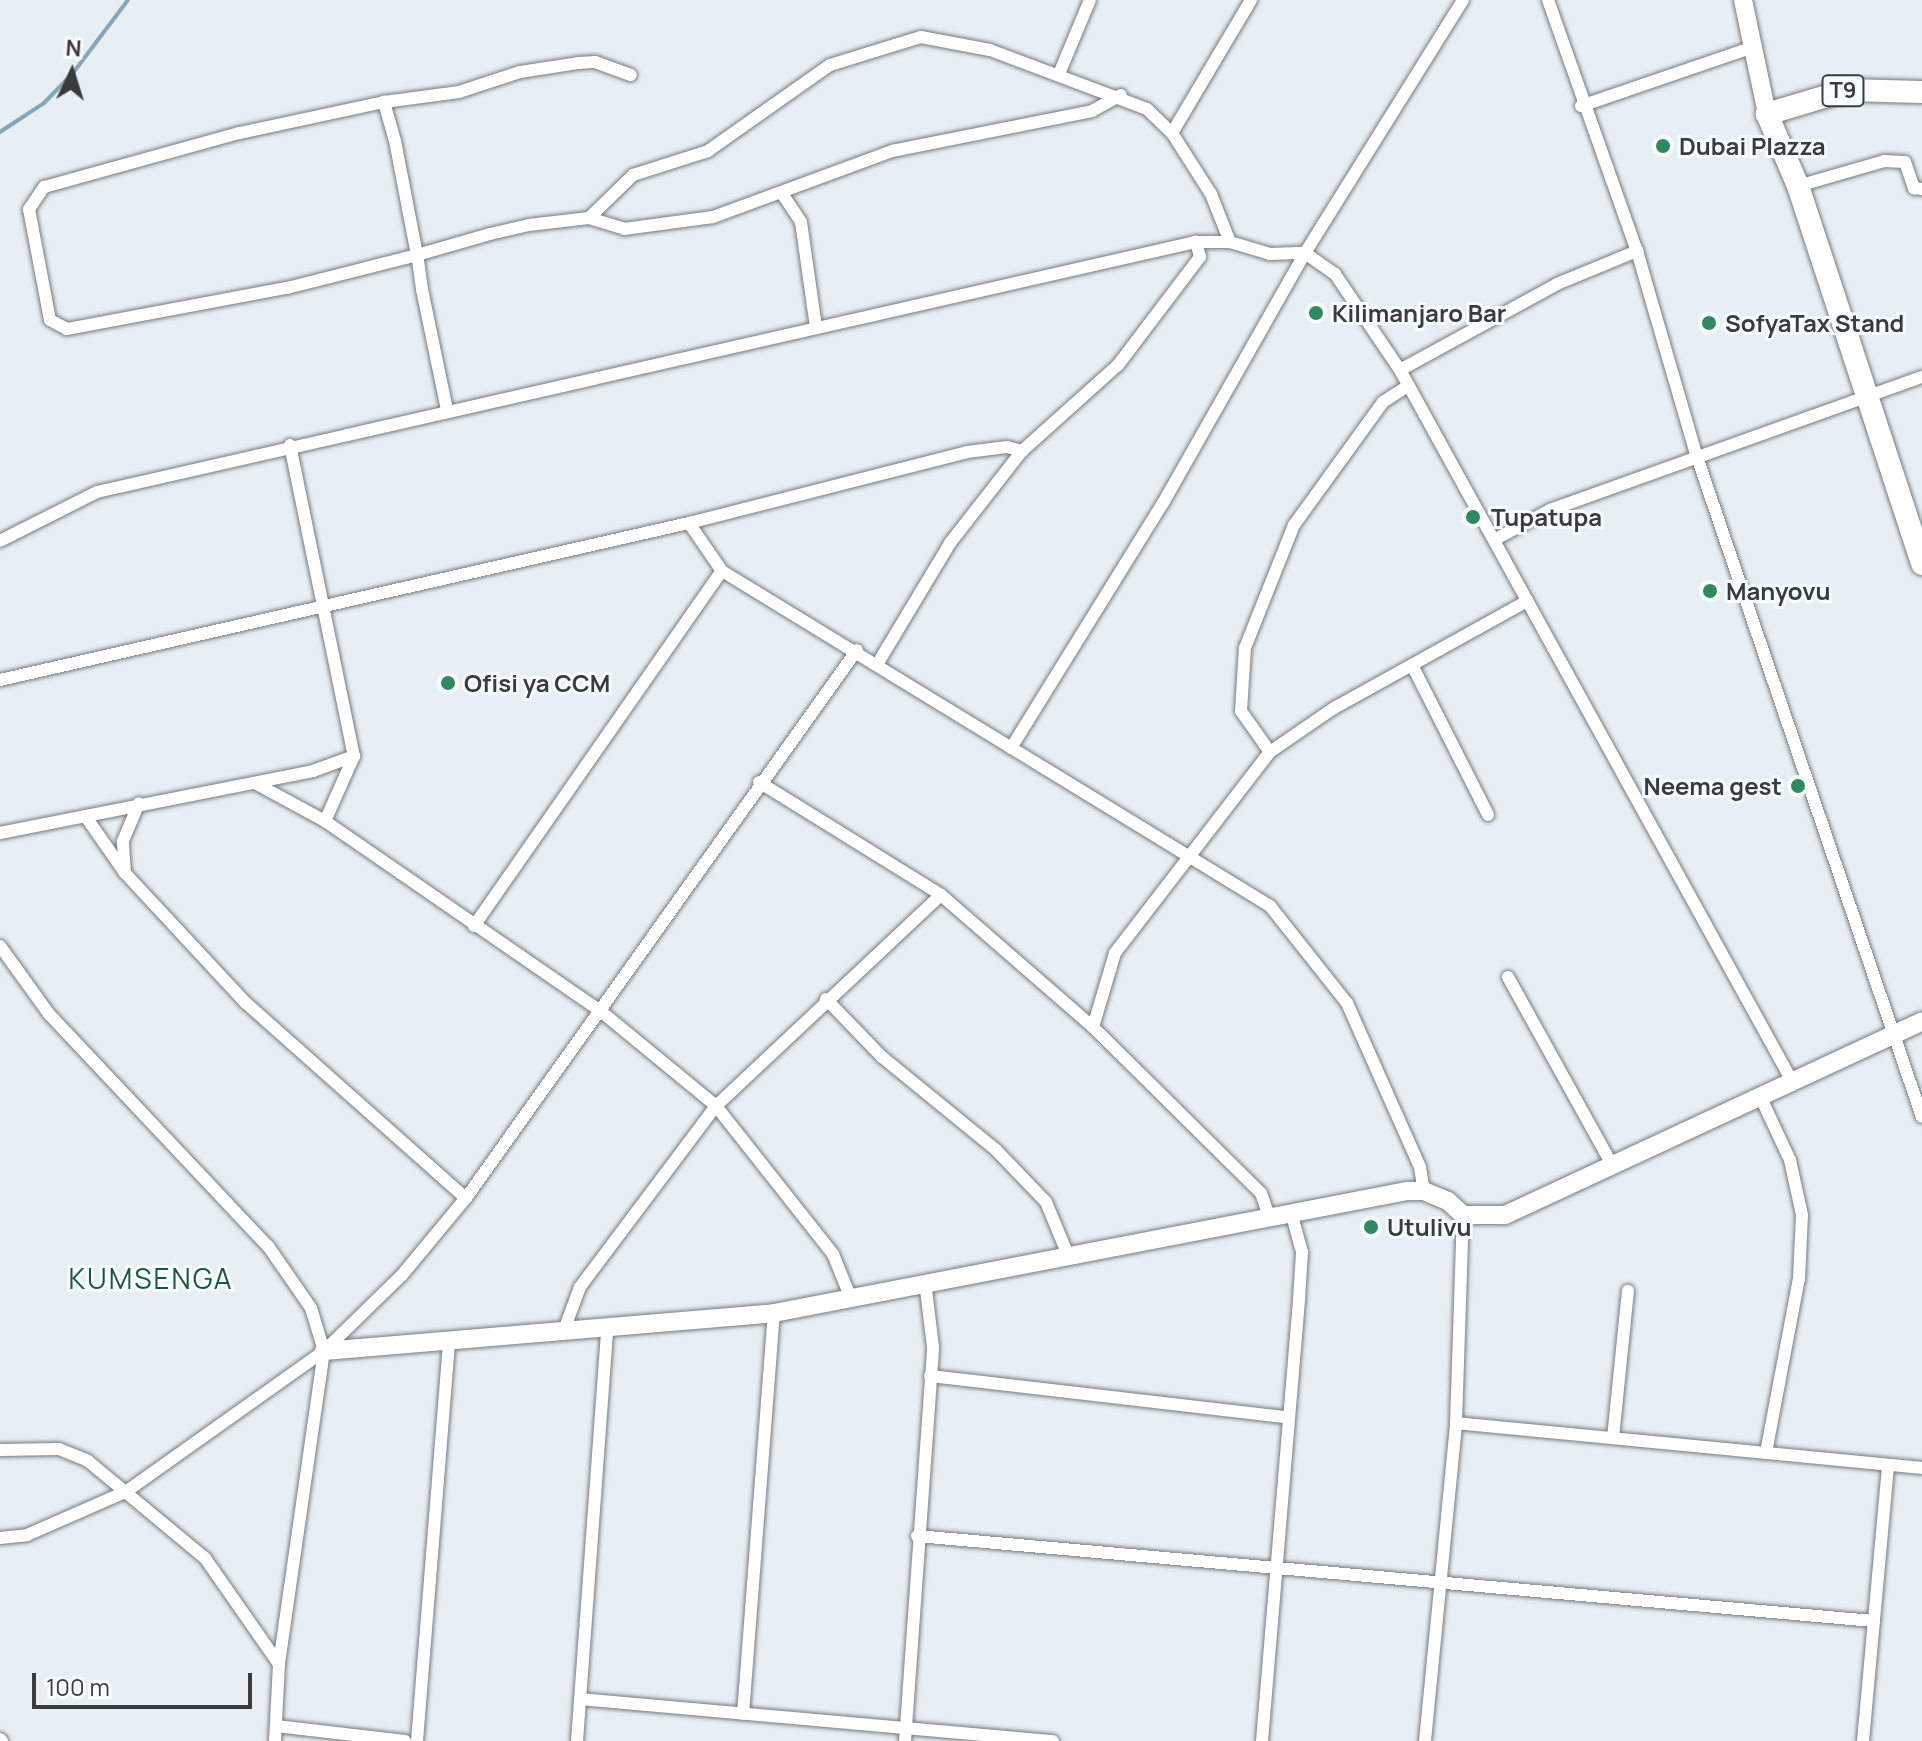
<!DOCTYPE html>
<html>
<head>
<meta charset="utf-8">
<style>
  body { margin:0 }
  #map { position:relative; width:1922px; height:1741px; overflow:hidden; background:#e8eff4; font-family:Manrope,sans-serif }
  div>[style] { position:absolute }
  .stream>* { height:4px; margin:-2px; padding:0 2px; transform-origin:2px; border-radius:2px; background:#86a6b9 }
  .roads { filter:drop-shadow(0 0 2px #757b80) drop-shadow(0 0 2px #757b80) }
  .street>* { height:12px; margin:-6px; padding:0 6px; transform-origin:6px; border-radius:6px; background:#fff }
  .secondary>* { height:18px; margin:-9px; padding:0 9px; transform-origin:9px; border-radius:9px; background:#fff }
  .highway>* { height:22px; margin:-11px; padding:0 11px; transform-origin:11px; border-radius:11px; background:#fff }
  .dots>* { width:22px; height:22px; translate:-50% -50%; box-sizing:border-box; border:4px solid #f7fcff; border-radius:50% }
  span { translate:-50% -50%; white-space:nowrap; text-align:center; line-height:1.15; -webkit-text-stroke:6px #f7fcff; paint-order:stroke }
  .shield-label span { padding:2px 6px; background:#f7fcff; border:2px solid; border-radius:6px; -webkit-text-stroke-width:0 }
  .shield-label { font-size:22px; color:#393c3e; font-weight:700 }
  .poi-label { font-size:24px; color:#393c3e; font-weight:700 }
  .left { translate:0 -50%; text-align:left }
  .right { translate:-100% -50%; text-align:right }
  .quarter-label { font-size:28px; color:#1a583b; letter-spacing:2px }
  .north { position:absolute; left:32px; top:32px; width:80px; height:80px; -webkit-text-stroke:6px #f7fcff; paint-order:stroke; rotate:4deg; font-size:22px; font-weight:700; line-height:32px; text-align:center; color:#393c3e }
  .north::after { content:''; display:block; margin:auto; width:28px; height:36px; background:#393c3e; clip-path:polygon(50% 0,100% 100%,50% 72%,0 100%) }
  .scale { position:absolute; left:32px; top:1673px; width:220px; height:36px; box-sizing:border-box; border:4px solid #393c3e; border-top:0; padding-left:10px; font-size:24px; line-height:28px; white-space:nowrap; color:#393c3e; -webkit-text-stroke:6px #f7fcff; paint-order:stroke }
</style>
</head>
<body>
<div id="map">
  <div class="stream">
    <div style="left:0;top:132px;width:53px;rotate:-33.4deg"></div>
    <div style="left:44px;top:103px;width:42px;rotate:-46deg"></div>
    <div style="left:73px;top:73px;width:91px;rotate:-53deg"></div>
  </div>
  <div class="roads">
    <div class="street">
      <div style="left:1548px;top:0;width:266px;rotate:70.5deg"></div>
      <div style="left:1637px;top:251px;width:215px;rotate:73.8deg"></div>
      <div style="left:1697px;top:457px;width:697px;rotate:71.18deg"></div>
      <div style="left:1059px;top:74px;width:80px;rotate:-67.3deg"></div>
      <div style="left:384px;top:102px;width:76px;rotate:-7.6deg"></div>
      <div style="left:459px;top:92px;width:64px;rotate:-18.2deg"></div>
      <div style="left:520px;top:72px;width:60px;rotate:-8.7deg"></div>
      <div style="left:579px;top:63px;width:16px;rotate:-4deg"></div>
      <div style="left:595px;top:62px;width:38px;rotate:20deg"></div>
      <div style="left:1581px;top:106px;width:185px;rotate:-18.9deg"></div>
      <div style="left:1172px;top:133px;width:155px;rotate:-59.3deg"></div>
      <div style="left:1798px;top:186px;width:90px;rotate:-16.2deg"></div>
      <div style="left:1884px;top:161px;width:21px;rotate:3deg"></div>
      <div style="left:1905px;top:162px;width:28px;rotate:71deg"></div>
      <div style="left:1914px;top:188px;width:8px;rotate:7deg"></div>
      <div style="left:783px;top:195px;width:32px;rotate:56deg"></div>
      <div style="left:801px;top:222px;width:107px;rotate:81.9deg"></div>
      <div style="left:589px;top:218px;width:62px;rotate:-44.3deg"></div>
      <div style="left:633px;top:175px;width:79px;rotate:-17.7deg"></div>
      <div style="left:708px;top:151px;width:149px;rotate:-35.2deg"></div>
      <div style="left:830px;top:65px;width:95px;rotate:-17.1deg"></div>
      <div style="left:921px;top:37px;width:70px;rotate:10.7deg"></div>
      <div style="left:990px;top:50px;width:168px;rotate:20.6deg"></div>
      <div style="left:1147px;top:109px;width:35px;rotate:44deg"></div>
      <div style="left:1172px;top:133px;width:72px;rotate:57.4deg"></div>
      <div style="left:1211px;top:194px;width:52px;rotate:68.4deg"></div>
      <div style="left:1400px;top:370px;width:179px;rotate:-28.7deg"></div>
      <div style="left:1557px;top:284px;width:87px;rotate:-22.4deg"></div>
      <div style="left:447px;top:410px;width:124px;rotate:-101.7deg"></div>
      <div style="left:422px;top:289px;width:34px;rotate:-98deg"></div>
      <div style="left:417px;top:255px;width:116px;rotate:-100.9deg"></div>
      <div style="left:395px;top:141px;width:41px;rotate:-105.8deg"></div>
      <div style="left:384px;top:102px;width:148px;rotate:167.9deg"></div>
      <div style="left:239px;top:133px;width:202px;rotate:164.5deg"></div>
      <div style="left:44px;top:187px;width:27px;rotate:124deg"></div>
      <div style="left:29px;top:209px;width:113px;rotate:79.3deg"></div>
      <div style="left:50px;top:320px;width:19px;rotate:28deg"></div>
      <div style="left:67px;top:329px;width:224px;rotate:-10.6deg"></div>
      <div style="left:287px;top:288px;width:134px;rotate:-14.2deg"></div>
      <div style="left:417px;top:255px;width:76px;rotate:-16deg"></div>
      <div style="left:490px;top:234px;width:40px;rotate:-13deg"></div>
      <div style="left:529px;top:225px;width:60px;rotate:-6.7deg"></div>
      <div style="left:589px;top:218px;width:37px;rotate:17deg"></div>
      <div style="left:624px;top:229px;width:90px;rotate:-7.7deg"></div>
      <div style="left:713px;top:217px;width:191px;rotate:-20.2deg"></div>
      <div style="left:892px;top:151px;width:204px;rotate:-11.3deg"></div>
      <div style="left:1092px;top:111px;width:33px;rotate:-29deg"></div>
      <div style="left:290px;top:445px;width:318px;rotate:78.4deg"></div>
      <div style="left:354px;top:756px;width:71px;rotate:114deg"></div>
      <div style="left:689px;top:523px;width:58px;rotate:55.5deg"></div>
      <div style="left:722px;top:571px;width:642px;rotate:31.44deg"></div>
      <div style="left:1270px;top:906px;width:124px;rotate:51.6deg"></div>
      <div style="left:1347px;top:1003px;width:180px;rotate:66deg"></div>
      <div style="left:1420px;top:1167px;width:24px;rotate:81deg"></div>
      <div style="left:1494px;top:540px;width:64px;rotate:-28.2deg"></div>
      <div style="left:1550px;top:510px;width:395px;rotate:-19.7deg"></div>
      <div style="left:0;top:541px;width:109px;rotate:-26.8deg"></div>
      <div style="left:97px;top:492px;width:1127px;rotate:-12.82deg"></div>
      <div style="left:1196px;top:242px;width:34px"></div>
      <div style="left:1230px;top:242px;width:42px;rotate:16.7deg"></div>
      <div style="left:1270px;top:254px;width:35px;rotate:-2deg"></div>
      <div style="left:1305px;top:253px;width:37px;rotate:35deg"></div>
      <div style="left:1335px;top:274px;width:116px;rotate:55.9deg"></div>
      <div style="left:1400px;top:370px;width:812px;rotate:61.13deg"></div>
      <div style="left:878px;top:663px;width:140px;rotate:-59deg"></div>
      <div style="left:950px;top:543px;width:117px;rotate:-52deg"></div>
      <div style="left:1022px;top:451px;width:129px;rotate:-41.9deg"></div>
      <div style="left:1118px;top:365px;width:136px;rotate:-52.8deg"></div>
      <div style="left:1200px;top:257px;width:16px;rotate:-105deg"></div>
      <div style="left:1412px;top:665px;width:168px;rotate:63.1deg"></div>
      <div style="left:0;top:680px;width:707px;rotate:-12.84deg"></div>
      <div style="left:689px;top:523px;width:287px;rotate:-14.3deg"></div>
      <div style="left:967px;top:452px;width:40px;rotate:-7.1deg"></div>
      <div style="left:1007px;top:447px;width:16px;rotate:15deg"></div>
      <div style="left:1011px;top:748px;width:288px;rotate:-58.2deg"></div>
      <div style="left:1163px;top:503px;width:288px;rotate:-60.4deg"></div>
      <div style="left:1305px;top:253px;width:298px;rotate:-58deg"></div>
      <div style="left:1270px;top:752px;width:50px;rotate:-125.3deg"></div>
      <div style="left:1241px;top:711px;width:63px;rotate:-86.4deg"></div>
      <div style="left:1245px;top:648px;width:132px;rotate:-68.3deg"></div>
      <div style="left:1294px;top:525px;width:152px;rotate:-54.1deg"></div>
      <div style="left:1383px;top:402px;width:30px;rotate:-33deg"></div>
      <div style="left:759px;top:782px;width:214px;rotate:31.8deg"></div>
      <div style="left:941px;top:895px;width:201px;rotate:41deg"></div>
      <div style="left:1093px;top:1027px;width:236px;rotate:44.7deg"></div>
      <div style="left:1261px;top:1193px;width:24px;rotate:71deg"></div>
      <div style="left:255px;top:783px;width:80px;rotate:28.5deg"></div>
      <div style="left:325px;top:821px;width:331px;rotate:34.6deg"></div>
      <div style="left:598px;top:1009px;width:153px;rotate:39.4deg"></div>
      <div style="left:716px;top:1106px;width:189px;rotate:51.7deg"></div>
      <div style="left:833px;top:1254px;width:45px;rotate:68deg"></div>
      <div style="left:86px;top:817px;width:68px;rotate:55.1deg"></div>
      <div style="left:125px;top:873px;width:178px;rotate:47.1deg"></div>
      <div style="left:246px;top:1003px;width:294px;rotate:41.6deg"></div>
      <div style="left:0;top:833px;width:319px;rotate:-11.2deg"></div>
      <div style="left:313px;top:771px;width:44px;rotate:-20.1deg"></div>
      <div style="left:125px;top:873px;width:32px;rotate:-94deg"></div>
      <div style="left:123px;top:841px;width:41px;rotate:-67.2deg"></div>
      <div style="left:474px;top:926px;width:433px;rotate:-55.1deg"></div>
      <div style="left:0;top:946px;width:84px;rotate:54.2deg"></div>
      <div style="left:49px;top:1014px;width:319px;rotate:46.7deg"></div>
      <div style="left:268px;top:1246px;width:75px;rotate:55.3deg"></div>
      <div style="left:311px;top:1308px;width:45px;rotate:73.2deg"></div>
      <div style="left:324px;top:1351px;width:316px;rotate:98.2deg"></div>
      <div style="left:279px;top:1664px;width:77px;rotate:93deg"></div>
      <div style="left:1508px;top:977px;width:215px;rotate:61deg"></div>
      <div style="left:826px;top:999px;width:81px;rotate:46deg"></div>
      <div style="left:882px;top:1057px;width:147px;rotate:39.2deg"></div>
      <div style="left:996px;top:1150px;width:72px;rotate:46.1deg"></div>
      <div style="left:1046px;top:1202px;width:57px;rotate:67.5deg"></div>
      <div style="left:1093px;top:1027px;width:77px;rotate:-73.4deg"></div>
      <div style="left:1115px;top:953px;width:254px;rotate:-52.4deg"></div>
      <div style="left:1270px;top:752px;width:78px;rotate:-34.5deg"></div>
      <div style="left:1334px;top:708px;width:221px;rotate:-29deg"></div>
      <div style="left:1760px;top:1096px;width:71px;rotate:64.9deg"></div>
      <div style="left:1790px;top:1160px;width:56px;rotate:77.7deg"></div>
      <div style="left:1802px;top:1215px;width:63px;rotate:92.7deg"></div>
      <div style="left:1799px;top:1278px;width:178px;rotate:100.7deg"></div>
      <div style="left:564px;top:1330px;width:46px;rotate:-69.6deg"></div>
      <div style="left:580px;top:1287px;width:226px;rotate:-53.1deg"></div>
      <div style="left:716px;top:1106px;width:308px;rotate:-43.2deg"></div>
      <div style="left:930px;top:1376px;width:359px;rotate:6.6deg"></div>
      <div style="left:1456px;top:1423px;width:468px;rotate:5.5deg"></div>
      <div style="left:1613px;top:1438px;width:148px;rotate:-84.2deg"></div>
      <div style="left:0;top:1450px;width:59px;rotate:-1deg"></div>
      <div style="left:59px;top:1449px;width:31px;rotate:22deg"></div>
      <div style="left:88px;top:1461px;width:152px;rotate:39.7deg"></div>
      <div style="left:205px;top:1558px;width:129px;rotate:55.1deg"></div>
      <div style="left:917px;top:1536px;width:961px;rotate:5.08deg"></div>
      <div style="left:0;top:1538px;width:27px;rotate:-6deg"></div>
      <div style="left:27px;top:1535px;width:109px;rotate:-23.7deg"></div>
      <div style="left:127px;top:1491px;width:242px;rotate:-35.4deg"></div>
      <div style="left:324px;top:1351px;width:109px;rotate:-44.3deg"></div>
      <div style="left:402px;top:1275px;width:100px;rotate:-50.3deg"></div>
      <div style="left:466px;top:1198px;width:673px;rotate:-54.49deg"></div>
      <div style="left:580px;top:1699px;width:475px;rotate:5.1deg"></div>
      <div style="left:743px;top:1714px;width:402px;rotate:-85.6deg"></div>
      <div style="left:276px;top:1726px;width:130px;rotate:6.6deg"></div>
      <div style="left:0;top:1739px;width:3px;rotate:45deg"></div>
      <div style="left:417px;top:1741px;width:398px;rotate:-85.4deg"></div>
      <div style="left:577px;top:1741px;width:413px;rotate:-85.8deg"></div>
      <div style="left:905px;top:1741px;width:395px;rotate:-85.9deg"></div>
      <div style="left:933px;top:1347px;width:65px;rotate:-97deg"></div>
      <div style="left:1262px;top:1741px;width:444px;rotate:-85.2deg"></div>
      <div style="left:1299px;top:1299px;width:47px;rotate:-86.3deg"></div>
      <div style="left:1302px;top:1252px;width:41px;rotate:-105.4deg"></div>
      <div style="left:1425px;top:1741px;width:320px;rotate:-84.4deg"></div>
      <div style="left:1456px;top:1423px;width:208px;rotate:-88.1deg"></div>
      <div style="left:1863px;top:1741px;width:277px;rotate:-84.8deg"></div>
    </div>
    <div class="secondary">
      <div style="left:1743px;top:0;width:116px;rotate:78.1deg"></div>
      <div style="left:324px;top:1351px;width:452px;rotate:-4.8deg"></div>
      <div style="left:774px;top:1313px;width:645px;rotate:-10.91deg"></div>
      <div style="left:1407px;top:1191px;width:17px"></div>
      <div style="left:1424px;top:1191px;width:26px;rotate:23deg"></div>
      <div style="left:1448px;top:1201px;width:21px;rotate:43deg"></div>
      <div style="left:1463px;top:1215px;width:42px"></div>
      <div style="left:1505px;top:1215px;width:460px;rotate:-24.9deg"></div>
    </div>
    <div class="highway">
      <div style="left:1922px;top:92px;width:75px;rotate:-178.5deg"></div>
      <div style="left:1847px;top:90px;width:84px;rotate:163.3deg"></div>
      <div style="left:1767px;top:114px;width:78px;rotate:66.7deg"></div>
      <div style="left:1798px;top:186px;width:398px;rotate:71.8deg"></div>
    </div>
  </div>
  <div class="dots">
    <div style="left:1663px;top:146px;background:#318a5f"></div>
    <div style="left:1316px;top:313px;background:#318a5f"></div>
    <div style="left:1709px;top:323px;background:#318a5f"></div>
    <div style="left:1473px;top:517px;background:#318a5f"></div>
    <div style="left:1710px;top:591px;background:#318a5f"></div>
    <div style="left:448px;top:683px;background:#318a5f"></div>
    <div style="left:1798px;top:786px;background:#318a5f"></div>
    <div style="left:1371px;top:1227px;background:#318a5f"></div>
  </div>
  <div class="shield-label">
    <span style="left:1843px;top:91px">T9</span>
  </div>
  <div class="poi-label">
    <span class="left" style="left:1679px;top:146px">Dubai Plazza</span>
    <span class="left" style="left:1332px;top:313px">Kilimanjaro Bar</span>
    <span class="left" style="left:1725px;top:323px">SofyaTax Stand</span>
    <span class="left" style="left:1491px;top:517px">Tupatupa</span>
    <span class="left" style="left:1726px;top:591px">Manyovu</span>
    <span class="left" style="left:464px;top:683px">Ofisi ya CCM</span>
    <span class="right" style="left:1782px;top:786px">Neema gest</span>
    <span class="left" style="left:1387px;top:1227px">Utulivu</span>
  </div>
  <div class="quarter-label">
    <span style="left:151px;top:1278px">KUMSENGA</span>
  </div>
  <div class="north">N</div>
  <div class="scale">100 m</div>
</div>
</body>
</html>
